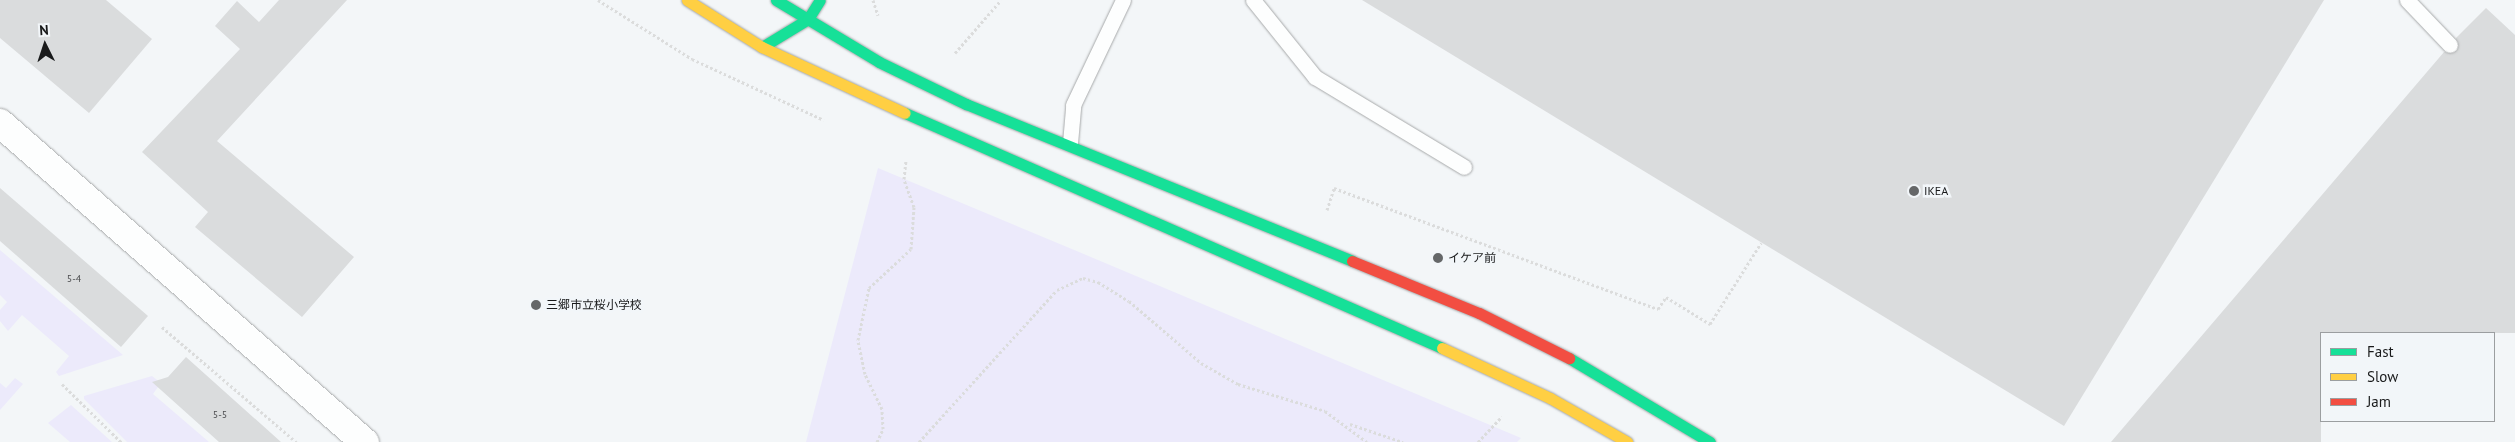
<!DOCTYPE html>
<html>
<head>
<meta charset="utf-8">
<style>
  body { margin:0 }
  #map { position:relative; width:2515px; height:442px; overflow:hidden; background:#f3f6f8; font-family:"PT Sans","Noto Sans JP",sans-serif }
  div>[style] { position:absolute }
  .green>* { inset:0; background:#eceafb }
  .building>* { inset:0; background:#dadcdd }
  .path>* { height:3px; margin-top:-1.5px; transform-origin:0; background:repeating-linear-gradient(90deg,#dbdcdc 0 2.5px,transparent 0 5px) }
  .roads { filter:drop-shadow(0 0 1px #a7a9aa) drop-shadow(0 0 1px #a7a9aa) }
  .lane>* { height:15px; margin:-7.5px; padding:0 7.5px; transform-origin:7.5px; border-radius:7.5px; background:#fdfefe }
  .street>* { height:28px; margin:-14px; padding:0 14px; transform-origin:14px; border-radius:14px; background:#fdfefe }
  .fast>* { height:11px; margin:-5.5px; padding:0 5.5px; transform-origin:5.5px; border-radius:5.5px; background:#16e098 }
  .slow>* { height:11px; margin:-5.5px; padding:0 5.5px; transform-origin:5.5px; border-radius:5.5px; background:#ffcf43 }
  .jam>* { height:11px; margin:-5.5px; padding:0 5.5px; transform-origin:5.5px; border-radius:5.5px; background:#f24e42 }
  .dots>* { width:14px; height:14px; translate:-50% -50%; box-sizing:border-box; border:2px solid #f2f6f9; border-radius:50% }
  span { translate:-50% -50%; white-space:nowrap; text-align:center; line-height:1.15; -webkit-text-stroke:5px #f2f6f9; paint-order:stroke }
  .number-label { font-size:10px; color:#4b4c4e }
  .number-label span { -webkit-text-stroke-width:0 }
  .poi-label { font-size:12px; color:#191a1b }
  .left { translate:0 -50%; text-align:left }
  .legend { position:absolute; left:2320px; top:332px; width:175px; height:90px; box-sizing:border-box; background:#f2f6f9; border:1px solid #9b9ea0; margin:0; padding:6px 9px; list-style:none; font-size:15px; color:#191a1b }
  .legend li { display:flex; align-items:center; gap:10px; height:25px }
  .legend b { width:25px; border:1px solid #9b9ea0 }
  .north { position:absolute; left:20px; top:20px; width:50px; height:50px; -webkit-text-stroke:4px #f2f6f9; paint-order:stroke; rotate:356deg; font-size:14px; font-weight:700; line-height:20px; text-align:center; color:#191a1b }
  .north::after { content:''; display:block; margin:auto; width:18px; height:22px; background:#191a1b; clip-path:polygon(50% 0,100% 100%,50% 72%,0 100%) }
</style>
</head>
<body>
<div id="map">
  <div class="green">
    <div style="clip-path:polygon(878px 168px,1079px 252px,1521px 438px,1517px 442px,806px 442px)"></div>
    <div style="clip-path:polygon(0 250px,123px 355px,59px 376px,56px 372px,69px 356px,22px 315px,8px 331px,0 321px,0 310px,7px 302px,0 295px)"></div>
    <div style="clip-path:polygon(152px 376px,161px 383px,153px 394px,209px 442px,127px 442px,84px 399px,84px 396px)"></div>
    <div style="clip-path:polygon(15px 378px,23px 384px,0 410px,0 383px,6px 388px)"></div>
    <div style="clip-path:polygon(71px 405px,112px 442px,70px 442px,48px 423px)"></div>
  </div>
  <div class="building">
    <div style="clip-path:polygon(0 0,106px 0,152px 39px,89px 113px,0 38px)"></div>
    <div style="clip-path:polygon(279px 0,347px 0,217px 141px,354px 257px,302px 317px,195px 227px,208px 212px,142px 152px,240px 49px,215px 26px,237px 1px,259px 22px)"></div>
    <div style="clip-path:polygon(1362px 0,2324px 0,2064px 426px)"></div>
    <div style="clip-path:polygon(2486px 8px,2515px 35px,2515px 333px,2321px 333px,2321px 442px,2111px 442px,2444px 52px,2457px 51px,2456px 38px)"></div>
    <div style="clip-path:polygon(0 188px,148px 316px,121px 347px,0 241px)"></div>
    <div style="clip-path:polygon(186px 357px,281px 442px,219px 442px,152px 382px,168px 377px)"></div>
  </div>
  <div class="path">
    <div style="left:598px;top:0;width:111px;rotate:32.1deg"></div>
    <div style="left:692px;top:59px;width:145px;rotate:24.8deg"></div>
    <div style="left:873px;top:0;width:16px;rotate:72deg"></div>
    <div style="left:955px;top:53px;width:70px;rotate:-49deg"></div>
    <div style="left:1327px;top:210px;width:23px;rotate:-72deg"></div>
    <div style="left:1334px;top:188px;width:346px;rotate:20.5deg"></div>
    <div style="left:1658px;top:309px;width:14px;rotate:-56deg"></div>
    <div style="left:1666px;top:297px;width:52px;rotate:31.5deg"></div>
    <div style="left:1710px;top:324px;width:96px;rotate:-57.8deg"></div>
    <div style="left:162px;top:327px;width:177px;rotate:40.6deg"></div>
    <div style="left:62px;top:384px;width:83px;rotate:44.5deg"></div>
    <div style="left:1350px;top:424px;width:56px;rotate:18.8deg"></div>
    <div style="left:877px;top:442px;width:14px;rotate:-65deg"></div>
    <div style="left:883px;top:429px;width:20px;rotate:-93deg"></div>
    <div style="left:882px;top:409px;width:39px;rotate:-116deg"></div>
    <div style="left:865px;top:374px;width:35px;rotate:-102deg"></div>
    <div style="left:858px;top:340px;width:53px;rotate:-78.1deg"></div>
    <div style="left:869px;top:288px;width:57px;rotate:-42.9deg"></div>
    <div style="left:911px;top:249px;width:42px;rotate:-85.9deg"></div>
    <div style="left:914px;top:207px;width:30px;rotate:-110deg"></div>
    <div style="left:904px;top:179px;width:19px;rotate:-84deg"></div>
    <div style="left:919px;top:442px;width:205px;rotate:-47.8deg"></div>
    <div style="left:1057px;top:290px;width:29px;rotate:-25deg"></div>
    <div style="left:1083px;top:278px;width:16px;rotate:15deg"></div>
    <div style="left:1098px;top:282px;width:36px;rotate:32deg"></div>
    <div style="left:1129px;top:301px;width:95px;rotate:40.7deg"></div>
    <div style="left:1201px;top:363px;width:43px;rotate:29.6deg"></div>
    <div style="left:1238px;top:384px;width:91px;rotate:17.2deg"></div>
    <div style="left:1325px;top:411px;width:52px;rotate:36.4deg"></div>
    <div style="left:1478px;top:442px;width:35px;rotate:-47deg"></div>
  </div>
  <div class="roads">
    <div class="lane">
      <div style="left:1253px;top:0;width:99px;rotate:51.2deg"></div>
      <div style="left:1315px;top:77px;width:174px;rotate:31.1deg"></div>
      <div style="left:2407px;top:0;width:62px;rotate:46.3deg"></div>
      <div style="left:1070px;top:143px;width:38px;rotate:-85deg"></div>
      <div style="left:1073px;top:105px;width:116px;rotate:-64.5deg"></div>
    </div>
    <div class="street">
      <div style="left:0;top:123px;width:485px;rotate:41.2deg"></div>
    </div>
    <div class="fast">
      <div style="left:776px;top:0;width:120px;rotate:31deg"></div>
      <div style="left:879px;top:62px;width:97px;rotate:25.8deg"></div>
      <div style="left:966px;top:104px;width:417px;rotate:22.1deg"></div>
      <div style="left:762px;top:47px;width:54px;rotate:-31.3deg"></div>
      <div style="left:808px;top:19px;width:22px;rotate:-58deg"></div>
      <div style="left:905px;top:113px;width:586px;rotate:23.63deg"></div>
      <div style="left:1569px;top:358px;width:164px;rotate:30.8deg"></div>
    </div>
    <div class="slow">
      <div style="left:687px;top:0;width:89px;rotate:32.1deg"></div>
      <div style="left:762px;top:47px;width:157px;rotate:24.8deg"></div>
      <div style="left:1442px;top:348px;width:119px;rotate:24.8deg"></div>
      <div style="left:1550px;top:398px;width:89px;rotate:29.7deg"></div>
    </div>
    <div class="jam">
      <div style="left:1352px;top:261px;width:137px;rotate:22.3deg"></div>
      <div style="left:1479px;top:313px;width:101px;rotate:26.6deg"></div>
    </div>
  </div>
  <div class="dots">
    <div style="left:1914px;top:191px;background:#656768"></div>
    <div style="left:1438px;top:258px;background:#656768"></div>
    <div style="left:536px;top:305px;background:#656768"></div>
  </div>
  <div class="number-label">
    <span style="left:74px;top:279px">5-4</span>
    <span style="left:220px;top:415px">5-5</span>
  </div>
  <div class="poi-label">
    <span class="left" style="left:1924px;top:191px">IKEA</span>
    <span class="left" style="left:1448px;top:258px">イケア前</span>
    <span class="left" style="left:546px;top:305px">三郷市立桜小学校</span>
  </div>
  <ul class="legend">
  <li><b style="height:6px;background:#16e098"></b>Fast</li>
  <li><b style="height:6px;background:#ffcf43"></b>Slow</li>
  <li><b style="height:6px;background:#f24e42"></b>Jam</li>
  </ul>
  <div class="north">N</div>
</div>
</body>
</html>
